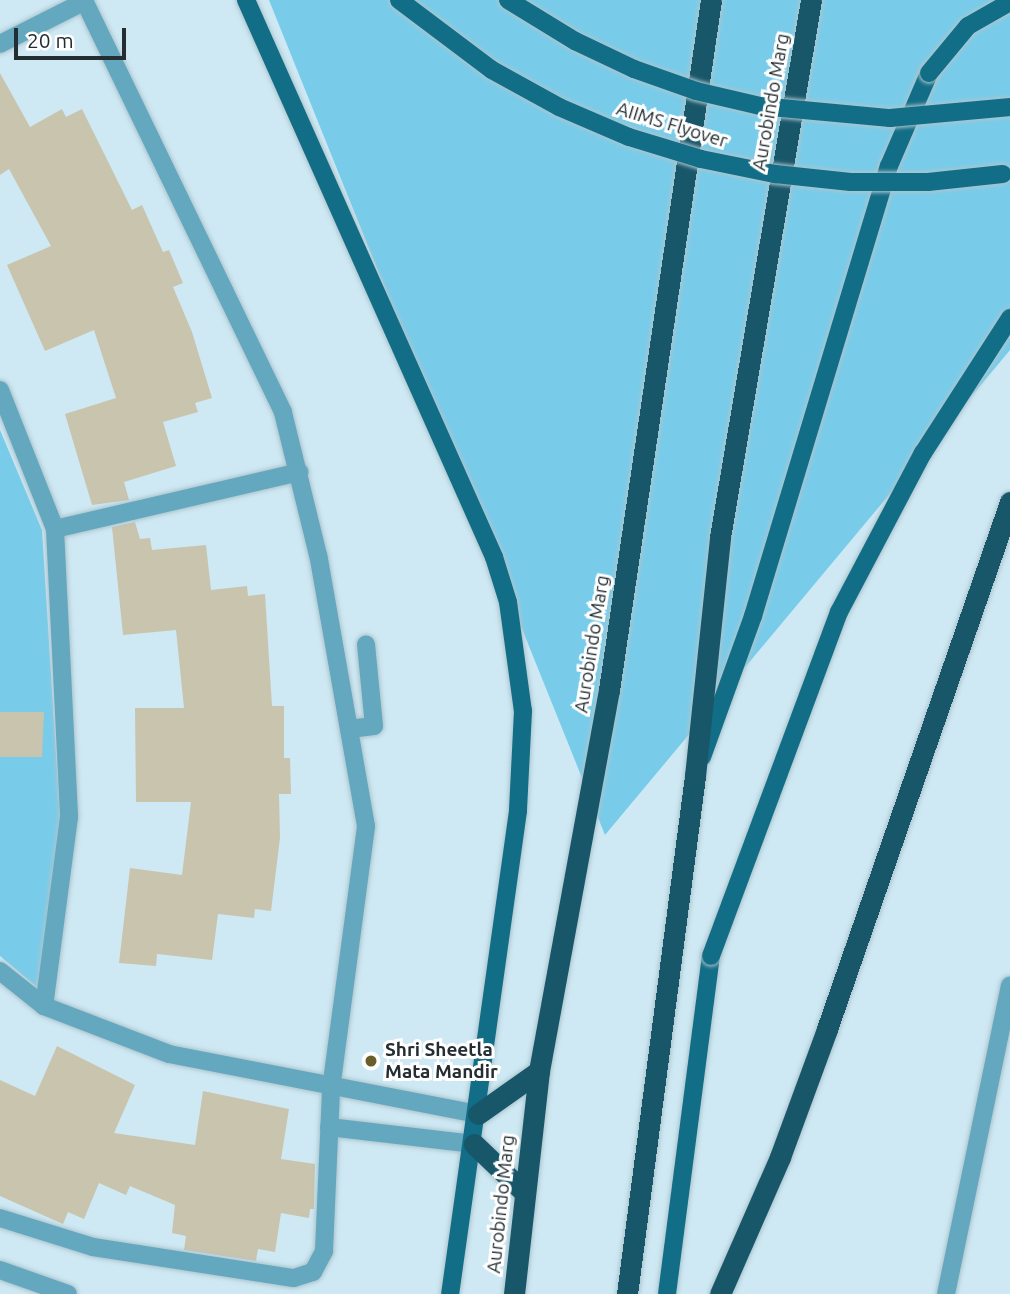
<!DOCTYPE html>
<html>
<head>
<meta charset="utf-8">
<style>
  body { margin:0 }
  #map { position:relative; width:1010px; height:1294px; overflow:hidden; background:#cee9f4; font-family:Ubuntu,sans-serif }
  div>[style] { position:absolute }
  .green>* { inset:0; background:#78ccea }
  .building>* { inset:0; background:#c9c4ad }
  .roads { filter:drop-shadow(0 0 2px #acc4cd) drop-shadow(0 0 2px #acc4cd) }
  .street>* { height:18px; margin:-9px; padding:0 9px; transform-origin:9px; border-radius:9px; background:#64a8c0 }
  .primary>* { height:18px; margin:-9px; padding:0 9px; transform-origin:9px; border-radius:9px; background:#126d86 }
  .highway>* { height:21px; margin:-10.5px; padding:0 10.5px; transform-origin:10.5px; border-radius:10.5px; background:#185669 }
  .bridges { filter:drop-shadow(0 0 2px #acc4cd) drop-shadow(0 0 2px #acc4cd) }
  .primary-bridge>* { height:18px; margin:-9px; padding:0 9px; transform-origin:9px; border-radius:9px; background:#126d86 }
  .highway-bridge>* { height:21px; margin:-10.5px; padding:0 10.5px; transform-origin:10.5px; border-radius:10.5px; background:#185669 }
  .dots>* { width:19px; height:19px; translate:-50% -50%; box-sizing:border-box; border:4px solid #fff; border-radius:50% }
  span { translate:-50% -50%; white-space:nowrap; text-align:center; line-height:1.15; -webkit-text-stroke:6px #fff; paint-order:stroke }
  .street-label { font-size:19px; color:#242e32 }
  .poi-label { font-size:19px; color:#242e32; font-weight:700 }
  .left { translate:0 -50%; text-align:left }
  .scale { position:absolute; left:14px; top:28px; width:112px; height:32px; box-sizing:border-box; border:4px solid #242e32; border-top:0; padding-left:9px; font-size:21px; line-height:24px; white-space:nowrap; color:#242e32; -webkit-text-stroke:5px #fff; paint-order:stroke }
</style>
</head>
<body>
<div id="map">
  <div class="green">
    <div style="clip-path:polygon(269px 0,1010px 0,1010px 350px,605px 835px)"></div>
    <div style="clip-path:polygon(0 430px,42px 530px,60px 818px,38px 988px,0 956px)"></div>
  </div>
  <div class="building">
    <div style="clip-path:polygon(0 73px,30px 127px,62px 109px,66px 117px,82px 109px,132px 210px,142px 205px,163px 252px,169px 250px,183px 283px,173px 287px,192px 332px,212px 398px,195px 403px,198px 412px,163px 422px,176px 466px,124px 482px,129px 500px,92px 505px,65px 414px,116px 398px,94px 330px,45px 351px,7px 265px,51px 246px,9px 169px,0 175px)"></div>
    <div style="clip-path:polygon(135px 522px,140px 539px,150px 538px,152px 550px,206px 545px,211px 590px,247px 586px,248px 596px,265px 594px,272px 706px,284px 706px,284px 758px,290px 758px,291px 794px,279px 794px,280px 838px,271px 911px,255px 909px,254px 918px,218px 914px,212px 960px,157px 954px,156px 966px,119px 963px,130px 868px,182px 875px,191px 802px,136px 802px,135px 708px,184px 708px,176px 630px,123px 635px,112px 527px)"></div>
    <div style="clip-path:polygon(0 712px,44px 712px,42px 757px,0 757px)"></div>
    <div style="clip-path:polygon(57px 1046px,135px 1085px,114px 1133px,195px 1145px,203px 1091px,289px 1109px,281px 1159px,315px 1164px,314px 1209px,310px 1209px,309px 1218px,281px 1213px,275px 1252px,258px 1249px,256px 1261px,184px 1250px,186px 1236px,172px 1233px,175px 1205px,130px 1186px,126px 1195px,99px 1183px,84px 1219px,68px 1212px,63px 1224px,0 1196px,0 1080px,35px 1096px)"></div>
  </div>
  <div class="roads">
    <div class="street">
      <div style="left:0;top:44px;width:95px;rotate:-26.8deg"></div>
      <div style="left:0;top:390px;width:149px;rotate:68.4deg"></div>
      <div style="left:55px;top:529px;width:288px;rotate:87.2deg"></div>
      <div style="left:69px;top:817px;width:191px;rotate:97.5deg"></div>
      <div style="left:44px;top:1006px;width:134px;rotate:21deg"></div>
      <div style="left:169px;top:1054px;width:315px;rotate:11deg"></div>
      <div style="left:55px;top:529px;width:251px;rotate:-13.1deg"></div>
      <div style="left:349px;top:729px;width:25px;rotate:-7deg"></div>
      <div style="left:374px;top:726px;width:82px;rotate:-95.6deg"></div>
      <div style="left:0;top:971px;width:56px;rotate:38.5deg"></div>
      <div style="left:329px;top:1127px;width:146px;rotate:6.7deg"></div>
      <div style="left:0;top:1218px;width:97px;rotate:17.3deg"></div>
      <div style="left:93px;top:1247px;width:203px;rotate:8.8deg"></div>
      <div style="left:294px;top:1278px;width:20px;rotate:-18deg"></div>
      <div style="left:313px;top:1272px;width:24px;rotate:-62deg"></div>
      <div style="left:324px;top:1251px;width:162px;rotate:-87.5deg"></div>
      <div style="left:331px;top:1089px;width:265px;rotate:-82.4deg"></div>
      <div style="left:366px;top:826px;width:275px;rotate:-100deg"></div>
      <div style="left:318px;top:555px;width:147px;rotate:-103.8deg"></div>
      <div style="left:283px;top:412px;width:458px;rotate:-115.8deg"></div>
      <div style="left:0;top:1270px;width:72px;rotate:19.4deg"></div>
      <div style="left:946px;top:1294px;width:315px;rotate:-78.3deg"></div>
    </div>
    <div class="primary">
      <div style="left:246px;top:0;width:610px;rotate:66deg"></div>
      <div style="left:494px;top:557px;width:47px;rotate:72.7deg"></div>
      <div style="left:508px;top:602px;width:110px;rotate:82.2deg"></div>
      <div style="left:523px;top:711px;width:100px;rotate:92.9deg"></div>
      <div style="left:518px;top:811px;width:488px;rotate:98deg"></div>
      <div style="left:702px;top:757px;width:150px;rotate:-70.1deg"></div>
      <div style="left:753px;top:616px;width:470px;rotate:-73.2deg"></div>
      <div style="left:889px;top:166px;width:101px;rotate:-66.7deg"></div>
      <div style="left:667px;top:1294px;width:341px;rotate:-82.6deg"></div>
    </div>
    <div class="highway">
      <div style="left:478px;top:1114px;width:75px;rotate:-35.2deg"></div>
      <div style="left:474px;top:1144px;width:69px;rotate:43.8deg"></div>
      <div style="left:514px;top:1294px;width:224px;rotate:-83.6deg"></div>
      <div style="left:539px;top:1071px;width:387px;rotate:-79.6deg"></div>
      <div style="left:609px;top:690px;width:697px;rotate:-81.59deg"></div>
      <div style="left:627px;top:1294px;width:522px;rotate:-82.52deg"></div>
      <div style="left:695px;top:776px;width:240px;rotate:-84deg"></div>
      <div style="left:720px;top:537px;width:545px;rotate:-80.38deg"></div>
    </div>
  </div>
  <div class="bridges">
    <div class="primary-bridge">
      <div style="left:399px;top:0;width:116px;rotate:37deg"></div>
      <div style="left:492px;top:70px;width:77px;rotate:28.9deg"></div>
      <div style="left:559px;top:107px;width:76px;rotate:23.2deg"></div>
      <div style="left:629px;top:137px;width:75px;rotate:17deg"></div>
      <div style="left:701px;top:159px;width:76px;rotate:11.5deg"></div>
      <div style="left:775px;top:174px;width:76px;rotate:6deg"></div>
      <div style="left:851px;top:182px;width:77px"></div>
      <div style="left:928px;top:182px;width:75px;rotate:-6.1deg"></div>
      <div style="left:508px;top:0;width:79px;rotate:31.5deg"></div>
      <div style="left:575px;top:41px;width:65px;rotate:25.4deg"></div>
      <div style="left:634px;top:69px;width:66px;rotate:19.5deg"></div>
      <div style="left:696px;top:91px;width:66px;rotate:13.2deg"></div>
      <div style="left:760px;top:106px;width:131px;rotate:5.3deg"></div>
      <div style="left:890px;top:118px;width:121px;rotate:-5.2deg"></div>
      <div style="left:929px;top:73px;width:61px;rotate:-50.3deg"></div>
      <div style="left:968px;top:26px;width:48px;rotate:-29.7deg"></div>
      <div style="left:711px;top:956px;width:367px;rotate:-69.6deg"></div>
      <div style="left:839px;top:612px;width:180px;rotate:-62.2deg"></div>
      <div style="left:923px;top:453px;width:161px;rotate:-57.2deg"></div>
    </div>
    <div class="highway-bridge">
      <div style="left:720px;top:1294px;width:150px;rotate:-66.3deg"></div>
      <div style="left:780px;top:1157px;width:136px;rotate:-69.8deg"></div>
      <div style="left:827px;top:1029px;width:558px;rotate:-70.85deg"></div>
    </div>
  </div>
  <div class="dots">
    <div style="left:371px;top:1061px;background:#6a5e2b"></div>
  </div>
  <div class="street-label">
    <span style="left:771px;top:102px;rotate:-80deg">Aurobindo Marg</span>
    <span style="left:672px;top:125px;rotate:17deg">AIIMS Flyover</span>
    <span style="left:592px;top:644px;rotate:-81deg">Aurobindo Marg</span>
    <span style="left:501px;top:1204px;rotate:-84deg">Aurobindo Marg</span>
  </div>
  <div class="poi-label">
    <span class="left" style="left:385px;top:1061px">Shri Sheetla<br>Mata Mandir</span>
  </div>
  <div class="scale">20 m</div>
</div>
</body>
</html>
